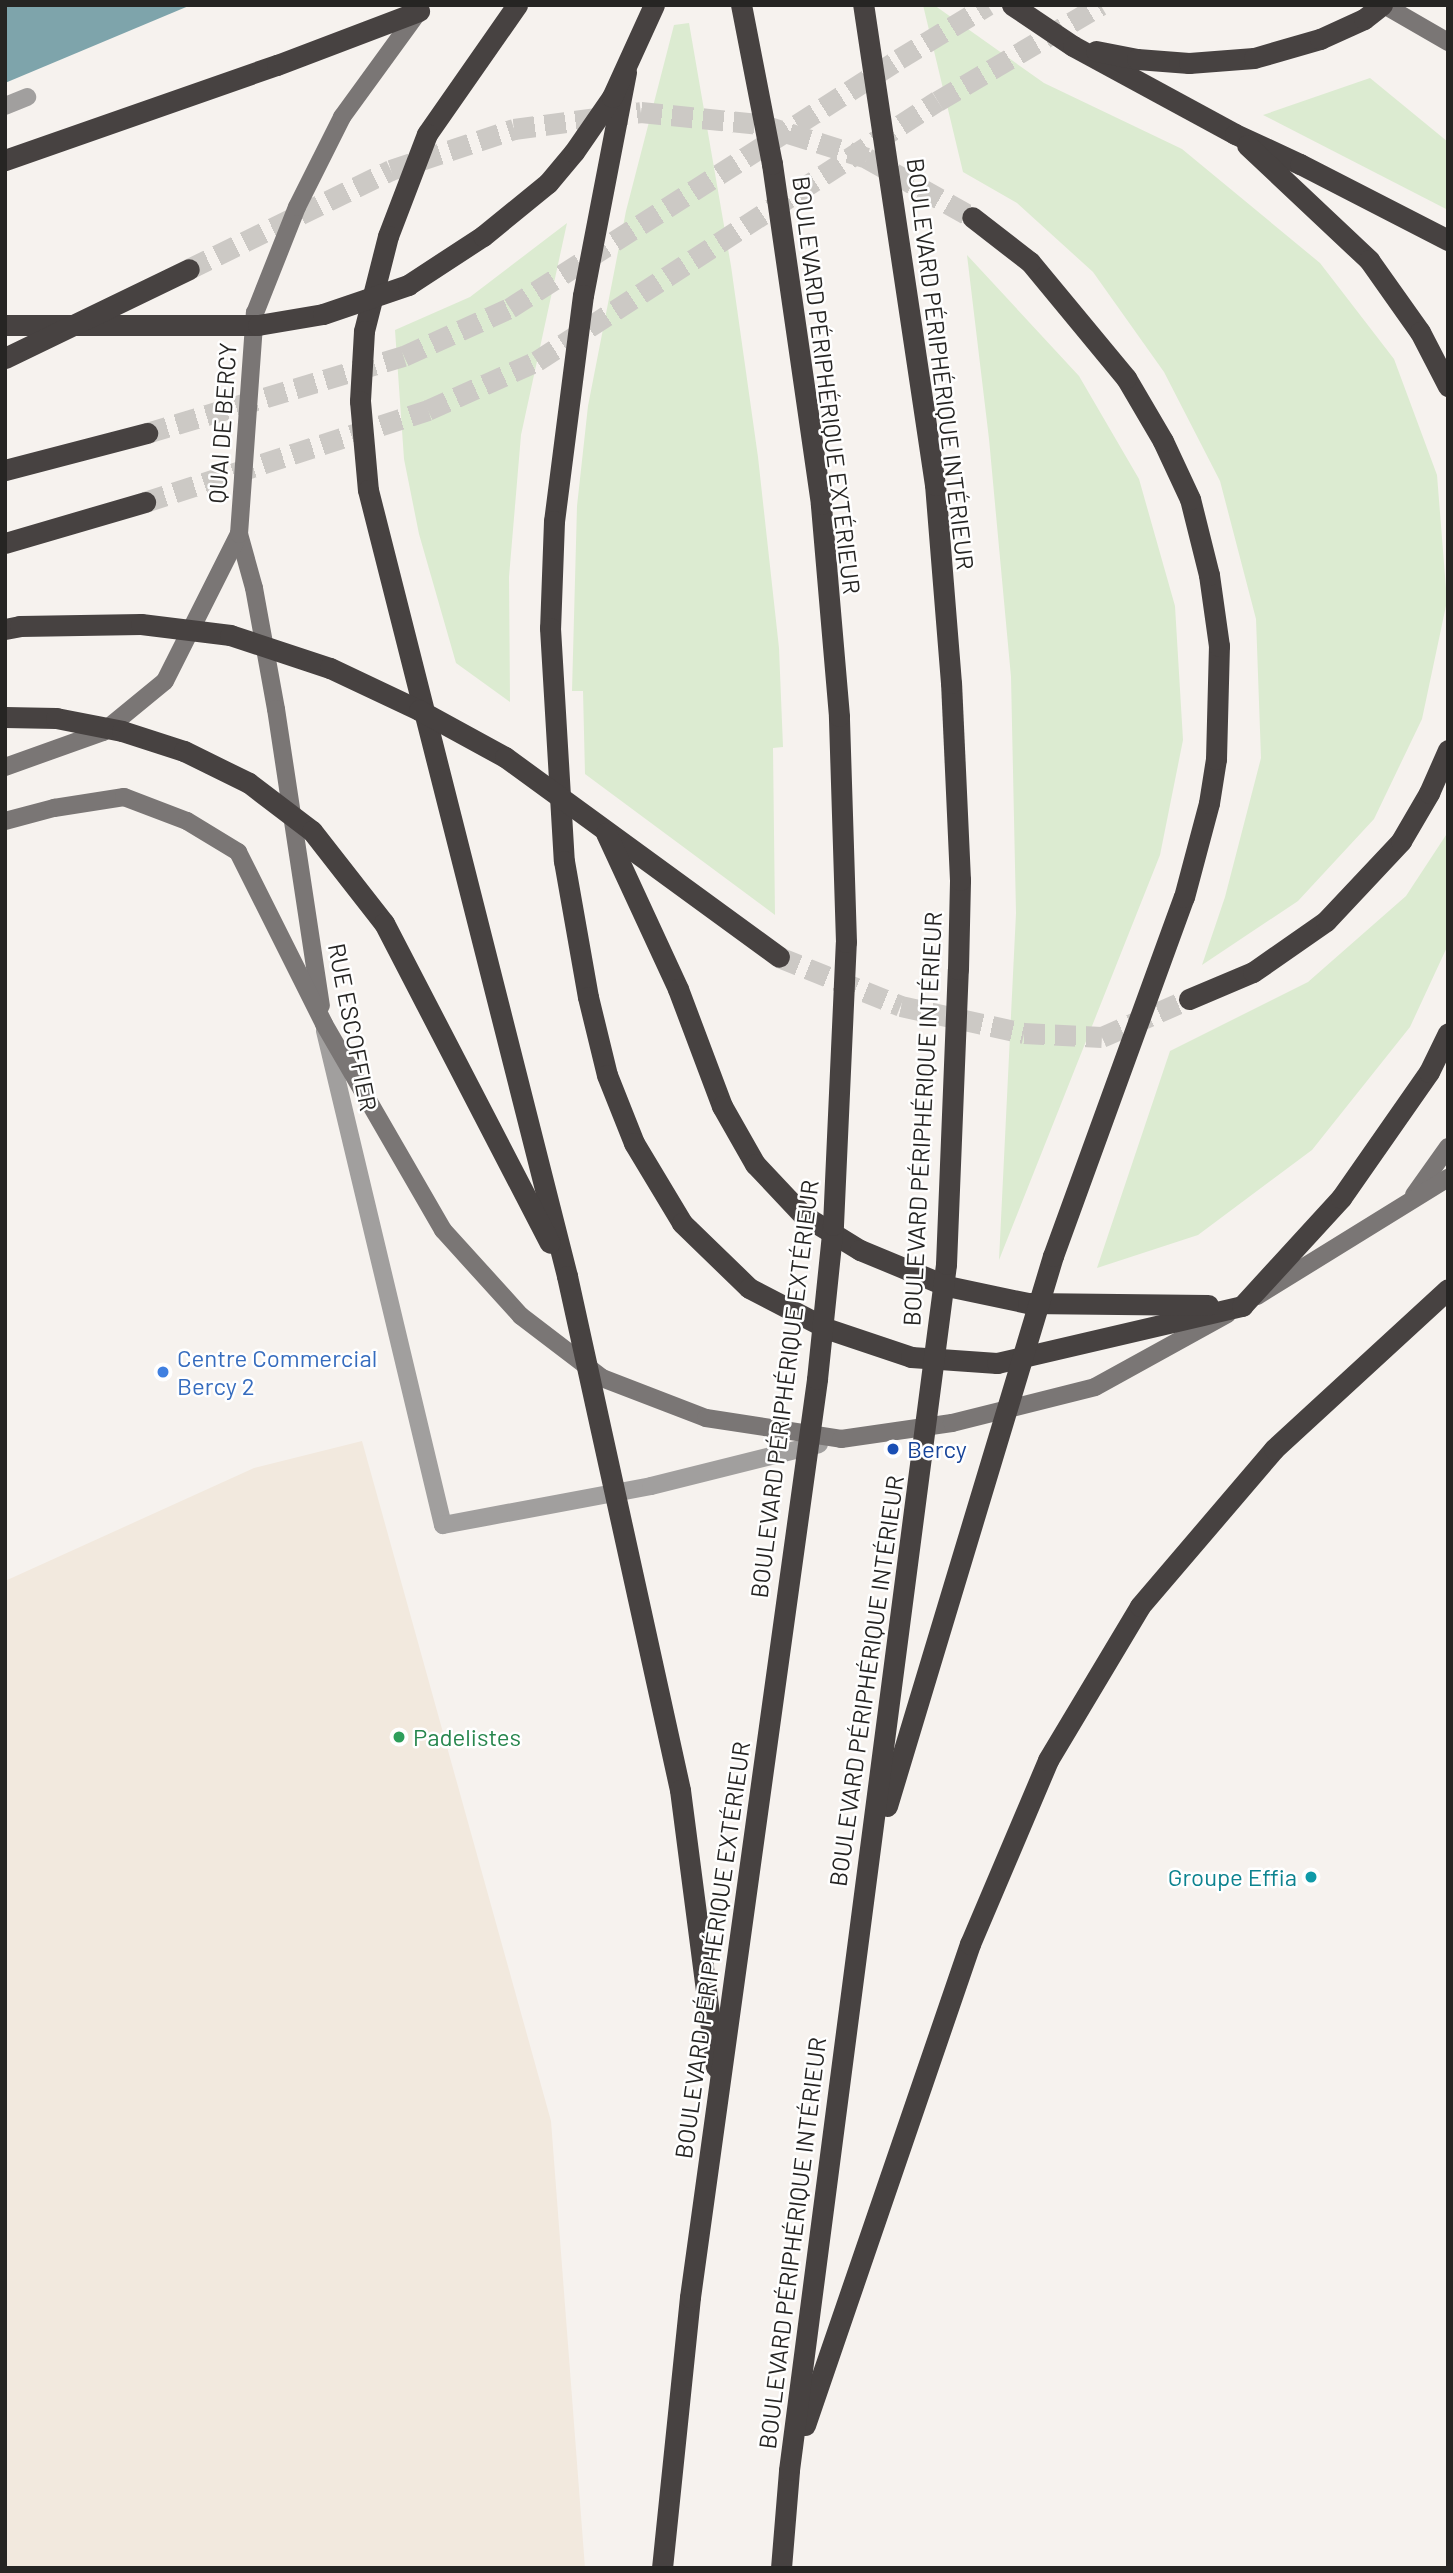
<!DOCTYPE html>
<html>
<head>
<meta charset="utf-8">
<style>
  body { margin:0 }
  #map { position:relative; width:1453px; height:2573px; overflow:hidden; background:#f6f2ee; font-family:Barlow,sans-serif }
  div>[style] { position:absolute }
  .built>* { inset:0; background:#f2e9de }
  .green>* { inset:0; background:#dcebd1 }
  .water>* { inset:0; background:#7ea4ab }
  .highway-tunnel>* { height:21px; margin-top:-10.5px; transform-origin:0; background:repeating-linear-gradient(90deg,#ccc9c5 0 21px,transparent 0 31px) }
  .street>* { height:18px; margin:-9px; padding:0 9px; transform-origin:9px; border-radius:9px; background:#a19f9e }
  .secondary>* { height:18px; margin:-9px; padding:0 9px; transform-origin:9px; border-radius:9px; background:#7a7675 }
  .highway>* { height:21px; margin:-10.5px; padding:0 10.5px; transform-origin:10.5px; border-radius:10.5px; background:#474241 }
  .dots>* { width:19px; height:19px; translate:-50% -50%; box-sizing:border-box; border:4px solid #fff; border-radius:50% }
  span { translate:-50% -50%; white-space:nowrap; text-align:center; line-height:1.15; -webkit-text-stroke:5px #fff; paint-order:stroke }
  .street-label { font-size:24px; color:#262523 }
  .shop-label { font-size:24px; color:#366cbe }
  .left { translate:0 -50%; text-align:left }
  .transit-label { font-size:24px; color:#164399 }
  .leisure-label { font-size:24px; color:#27864d }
  .culture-label { font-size:24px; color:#0d838f }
  .right { translate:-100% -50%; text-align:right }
  .frame { position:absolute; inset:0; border:7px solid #262523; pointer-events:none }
</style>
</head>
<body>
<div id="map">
  <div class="built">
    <div style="clip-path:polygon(362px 1441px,551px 2121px,585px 2568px,5px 2568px,5px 1581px,254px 1468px)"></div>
  </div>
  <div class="green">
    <div style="clip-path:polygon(923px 5px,934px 5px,1044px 83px,1182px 149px,1320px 263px,1394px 359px,1437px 475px,1447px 601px,1422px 719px,1374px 819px,1298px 901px,1202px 965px,1225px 897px,1261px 758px,1256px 619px,1220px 481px,1164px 372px,1093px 272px,1017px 203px,963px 172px)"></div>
    <div style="clip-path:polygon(689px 23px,731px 266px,758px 457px,779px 648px,783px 747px,773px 748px,775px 915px,585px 774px,583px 691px,572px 691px,577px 506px,588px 406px,626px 211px,674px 25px)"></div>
    <div style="clip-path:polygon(1370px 78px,1448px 142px,1448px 210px,1263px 115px)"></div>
    <div style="clip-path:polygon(567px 223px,521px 435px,509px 577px,510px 702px,456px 663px,419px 534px,404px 459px,395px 330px,470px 297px)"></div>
    <div style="clip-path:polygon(967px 255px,1079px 376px,1139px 479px,1175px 606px,1183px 740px,1160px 855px,999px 1260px,1016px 913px,1011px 677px,989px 439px)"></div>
    <div style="clip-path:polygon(1448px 832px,1448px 945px,1410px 1027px,1312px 1150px,1198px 1235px,1097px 1268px,1170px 1051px,1308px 982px,1406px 896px)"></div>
  </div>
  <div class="water">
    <div style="clip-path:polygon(5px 5px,191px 5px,5px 83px)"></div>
  </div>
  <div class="highway-tunnel">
    <div style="left:189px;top:269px;width:225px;rotate:-26.1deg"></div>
    <div style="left:391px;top:170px;width:130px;rotate:-18.4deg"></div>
    <div style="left:514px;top:129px;width:128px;rotate:-7.6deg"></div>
    <div style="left:641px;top:112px;width:120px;rotate:5.8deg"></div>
    <div style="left:760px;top:124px;width:112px;rotate:17.6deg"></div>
    <div style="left:867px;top:158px;width:120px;rotate:29.3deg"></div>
    <div style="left:147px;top:433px;width:268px;rotate:-16.7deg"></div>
    <div style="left:404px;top:356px;width:116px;rotate:-24.4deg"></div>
    <div style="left:510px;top:308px;width:462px;rotate:-32.6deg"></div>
    <div style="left:899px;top:59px;width:104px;rotate:-31.2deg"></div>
    <div style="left:145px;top:502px;width:298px;rotate:-18deg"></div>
    <div style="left:428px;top:410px;width:120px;rotate:-24.2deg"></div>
    <div style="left:537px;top:361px;width:478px;rotate:-33deg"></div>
    <div style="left:938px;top:101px;width:189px;rotate:-30.5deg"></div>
    <div style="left:779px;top:957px;width:131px;rotate:21.9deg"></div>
    <div style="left:901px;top:1006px;width:126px;rotate:12.4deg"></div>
    <div style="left:1024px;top:1033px;width:78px;rotate:2.9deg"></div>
    <div style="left:1102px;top:1037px;width:95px;rotate:-23.6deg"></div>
  </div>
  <div class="street">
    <div style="left:5px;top:106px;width:24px;rotate:-22deg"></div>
    <div style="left:325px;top:1031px;width:508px;rotate:76.57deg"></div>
    <div style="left:443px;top:1525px;width:212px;rotate:-10.6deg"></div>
    <div style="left:651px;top:1486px;width:173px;rotate:-14deg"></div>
  </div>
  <div class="secondary">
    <div style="left:1384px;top:5px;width:74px;rotate:30deg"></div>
    <div style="left:239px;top:534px;width:56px;rotate:74.5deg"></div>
    <div style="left:254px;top:588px;width:123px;rotate:79.7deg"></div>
    <div style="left:276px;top:709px;width:300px;rotate:81.4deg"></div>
    <div style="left:5px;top:767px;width:104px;rotate:-19.7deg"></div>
    <div style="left:103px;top:732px;width:80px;rotate:-39.4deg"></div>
    <div style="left:165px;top:681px;width:165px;rotate:-63.3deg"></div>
    <div style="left:239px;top:534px;width:222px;rotate:-85.9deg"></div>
    <div style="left:255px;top:313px;width:114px;rotate:-68.4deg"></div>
    <div style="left:297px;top:207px;width:101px;rotate:-63.4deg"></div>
    <div style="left:342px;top:117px;width:131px;rotate:-54deg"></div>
    <div style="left:5px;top:821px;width:51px;rotate:-14.9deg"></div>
    <div style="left:54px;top:808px;width:71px;rotate:-8.9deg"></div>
    <div style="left:124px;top:797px;width:67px;rotate:20.9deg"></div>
    <div style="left:187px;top:821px;width:60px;rotate:31.3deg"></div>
    <div style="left:238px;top:852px;width:192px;rotate:63.4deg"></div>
    <div style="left:324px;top:1024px;width:238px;rotate:60deg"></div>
    <div style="left:443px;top:1230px;width:116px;rotate:47.8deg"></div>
    <div style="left:521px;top:1316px;width:102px;rotate:37.4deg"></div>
    <div style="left:602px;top:1378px;width:111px;rotate:21deg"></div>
    <div style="left:706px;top:1418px;width:137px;rotate:8.8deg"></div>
    <div style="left:841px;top:1439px;width:112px;rotate:-8.2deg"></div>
    <div style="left:952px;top:1423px;width:147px;rotate:-14.1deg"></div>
    <div style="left:1095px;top:1387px;width:151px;rotate:-28.9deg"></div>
    <div style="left:1414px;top:1195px;width:59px;rotate:-54.7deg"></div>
    <div style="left:1257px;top:1296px;width:225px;rotate:-31.7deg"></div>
  </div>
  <div class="highway">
    <div style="left:517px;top:5px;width:157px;rotate:124.9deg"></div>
    <div style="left:427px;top:134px;width:109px;rotate:110.9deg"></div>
    <div style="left:388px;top:236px;width:98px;rotate:104.2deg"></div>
    <div style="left:364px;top:331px;width:70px;rotate:93.3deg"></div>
    <div style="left:360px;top:401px;width:89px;rotate:84.9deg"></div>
    <div style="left:368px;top:490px;width:811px;rotate:75.79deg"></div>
    <div style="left:567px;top:1276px;width:526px;rotate:77.6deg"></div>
    <div style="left:680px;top:1790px;width:279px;rotate:82.6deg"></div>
    <div style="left:1012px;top:5px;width:73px;rotate:33.9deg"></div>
    <div style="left:1073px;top:46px;width:184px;rotate:28.5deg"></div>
    <div style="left:1235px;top:134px;width:72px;rotate:24.8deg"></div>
    <div style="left:1300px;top:164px;width:166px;rotate:27.2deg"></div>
    <div style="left:1096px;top:51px;width:42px;rotate:11deg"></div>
    <div style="left:1137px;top:59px;width:52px;rotate:4.4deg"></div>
    <div style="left:1189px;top:63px;width:65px;rotate:-4.4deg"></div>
    <div style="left:1254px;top:58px;width:69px;rotate:-16.1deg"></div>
    <div style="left:1320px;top:39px;width:48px;rotate:-24.4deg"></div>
    <div style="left:1364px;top:19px;width:23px;rotate:-38deg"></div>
    <div style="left:626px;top:72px;width:227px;rotate:100.9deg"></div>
    <div style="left:583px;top:295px;width:228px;rotate:97.3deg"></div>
    <div style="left:554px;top:521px;width:107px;rotate:92.1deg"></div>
    <div style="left:550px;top:628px;width:233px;rotate:86.6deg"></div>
    <div style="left:564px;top:861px;width:138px;rotate:80deg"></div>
    <div style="left:588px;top:997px;width:80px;rotate:76.3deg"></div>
    <div style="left:607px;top:1075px;width:73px;rotate:68.3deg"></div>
    <div style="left:634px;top:1143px;width:93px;rotate:59deg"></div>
    <div style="left:682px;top:1223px;width:93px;rotate:44.1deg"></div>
    <div style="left:749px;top:1288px;width:89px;rotate:27.4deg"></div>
    <div style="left:828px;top:1329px;width:88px;rotate:18.6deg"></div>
    <div style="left:911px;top:1357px;width:86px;rotate:4deg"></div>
    <div style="left:997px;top:1363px;width:252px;rotate:-13.1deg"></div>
    <div style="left:1242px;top:1306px;width:147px;rotate:-47.5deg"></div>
    <div style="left:1341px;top:1198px;width:154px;rotate:-55.1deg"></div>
    <div style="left:1429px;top:1072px;width:43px;rotate:-64deg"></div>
    <div style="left:1247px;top:145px;width:168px;rotate:43.3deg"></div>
    <div style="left:1369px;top:260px;width:88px;rotate:54.7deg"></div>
    <div style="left:1420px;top:332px;width:61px;rotate:62.6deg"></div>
    <div style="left:5px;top:160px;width:288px;rotate:-19.3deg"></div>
    <div style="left:277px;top:65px;width:152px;rotate:-20.8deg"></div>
    <div style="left:5px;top:325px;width:253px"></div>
    <div style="left:258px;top:325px;width:66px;rotate:-9.6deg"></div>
    <div style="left:323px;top:314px;width:90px;rotate:-18.8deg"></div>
    <div style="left:408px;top:285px;width:90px;rotate:-33.2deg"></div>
    <div style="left:483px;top:236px;width:84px;rotate:-39.2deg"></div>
    <div style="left:548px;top:183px;width:40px;rotate:-50deg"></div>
    <div style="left:574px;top:152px;width:67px;rotate:-55.4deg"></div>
    <div style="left:612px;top:97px;width:101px;rotate:-65.5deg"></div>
    <div style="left:5px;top:358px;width:204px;rotate:-25.8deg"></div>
    <div style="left:5px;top:470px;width:147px;rotate:-14.6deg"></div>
    <div style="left:5px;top:543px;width:146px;rotate:-16.3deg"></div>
    <div style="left:5px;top:629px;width:15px;rotate:-11deg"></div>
    <div style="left:20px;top:626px;width:121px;rotate:-0.9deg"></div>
    <div style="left:141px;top:624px;width:90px;rotate:7deg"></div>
    <div style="left:230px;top:635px;width:105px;rotate:18.3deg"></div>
    <div style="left:330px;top:668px;width:98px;rotate:25.3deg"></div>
    <div style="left:419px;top:710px;width:98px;rotate:28.7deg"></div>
    <div style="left:505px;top:757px;width:339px;rotate:36.1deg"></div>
    <div style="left:5px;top:717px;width:51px;rotate:1.1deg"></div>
    <div style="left:56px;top:718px;width:67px;rotate:11.1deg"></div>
    <div style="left:122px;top:731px;width:65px;rotate:17.9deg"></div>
    <div style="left:184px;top:751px;width:72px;rotate:26.2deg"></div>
    <div style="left:249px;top:783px;width:79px;rotate:37.3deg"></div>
    <div style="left:312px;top:831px;width:117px;rotate:52deg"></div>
    <div style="left:384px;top:923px;width:360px;rotate:62.6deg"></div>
    <div style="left:606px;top:833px;width:172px;rotate:65.2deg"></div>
    <div style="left:678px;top:989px;width:125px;rotate:69.4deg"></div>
    <div style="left:722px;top:1106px;width:67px;rotate:60.4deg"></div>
    <div style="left:755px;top:1164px;width:70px;rotate:46.7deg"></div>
    <div style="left:803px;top:1215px;width:67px;rotate:31.6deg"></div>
    <div style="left:860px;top:1250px;width:94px;rotate:22.5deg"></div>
    <div style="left:947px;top:1286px;width:83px;rotate:11.9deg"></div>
    <div style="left:1028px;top:1303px;width:180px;rotate:0.6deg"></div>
    <div style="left:1189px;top:999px;width:69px;rotate:-22.9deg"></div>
    <div style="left:1253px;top:972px;width:89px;rotate:-34.9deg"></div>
    <div style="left:1326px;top:921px;width:110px;rotate:-46.8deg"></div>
    <div style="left:1401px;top:841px;width:56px;rotate:-59.7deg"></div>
    <div style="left:1429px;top:793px;width:47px;rotate:-66.2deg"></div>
    <div style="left:887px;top:1806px;width:575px;rotate:-73.21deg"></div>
    <div style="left:1053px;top:1256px;width:382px;rotate:-70deg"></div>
    <div style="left:1184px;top:897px;width:97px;rotate:-75.1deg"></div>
    <div style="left:1209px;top:803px;width:45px;rotate:-81deg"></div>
    <div style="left:1216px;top:759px;width:113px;rotate:-88.5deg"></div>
    <div style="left:1219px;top:646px;width:72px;rotate:-98deg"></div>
    <div style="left:1209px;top:575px;width:78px;rotate:-104deg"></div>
    <div style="left:1190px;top:499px;width:64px;rotate:-115deg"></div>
    <div style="left:1163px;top:441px;width:73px;rotate:-120.4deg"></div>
    <div style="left:1126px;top:378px;width:151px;rotate:-129.6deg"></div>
    <div style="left:1030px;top:262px;width:73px;rotate:-142.2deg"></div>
    <div style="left:805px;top:2425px;width:509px;rotate:-71.07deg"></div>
    <div style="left:970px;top:1944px;width:200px;rotate:-67deg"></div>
    <div style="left:1048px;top:1760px;width:179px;rotate:-59.1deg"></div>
    <div style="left:1140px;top:1606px;width:206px;rotate:-49.5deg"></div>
    <div style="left:1274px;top:1449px;width:236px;rotate:-42.6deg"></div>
    <div style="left:662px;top:2568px;width:272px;rotate:-84.1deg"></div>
    <div style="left:690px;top:2297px;width:927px;rotate:-82.12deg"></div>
    <div style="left:817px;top:1379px;width:155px;rotate:-84.1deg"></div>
    <div style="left:833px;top:1225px;width:283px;rotate:-87.4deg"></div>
    <div style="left:846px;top:942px;width:226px;rotate:-91.8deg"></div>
    <div style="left:839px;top:716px;width:213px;rotate:-94.9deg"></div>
    <div style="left:821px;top:504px;width:344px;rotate:-98.2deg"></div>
    <div style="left:772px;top:164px;width:162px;rotate:-101deg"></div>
    <div style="left:781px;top:2568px;width:98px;rotate:-85.3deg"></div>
    <div style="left:789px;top:2470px;width:1216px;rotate:-82.58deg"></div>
    <div style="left:946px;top:1264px;width:295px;rotate:-87.7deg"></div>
    <div style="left:958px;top:969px;width:89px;rotate:-88.7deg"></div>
    <div style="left:960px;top:880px;width:197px;rotate:-92.6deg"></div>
    <div style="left:951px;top:683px;width:199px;rotate:-94.6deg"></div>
    <div style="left:935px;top:485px;width:485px;rotate:-98.5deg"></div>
  </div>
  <div class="dots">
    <div style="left:163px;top:1372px;background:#3f7fe0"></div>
    <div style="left:893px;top:1449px;background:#1a4fb4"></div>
    <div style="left:399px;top:1737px;background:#2e9e5b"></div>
    <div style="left:1311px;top:1877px;background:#0f9aa8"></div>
  </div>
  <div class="street-label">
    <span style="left:941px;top:364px;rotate:83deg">BOULEVARD PÉRIPHÉRIQUE INTÉRIEUR</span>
    <span style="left:827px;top:385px;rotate:83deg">BOULEVARD PÉRIPHÉRIQUE EXTÉRIEUR</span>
    <span style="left:222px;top:423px;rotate:-86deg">QUAI DE BERCY</span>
    <span style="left:353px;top:1027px;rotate:79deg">RUE ESCOFFIER</span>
    <span style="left:922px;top:1119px;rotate:-87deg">BOULEVARD PÉRIPHÉRIQUE INTÉRIEUR</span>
    <span style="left:784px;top:1389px;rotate:-83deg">BOULEVARD PÉRIPHÉRIQUE EXTÉRIEUR</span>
    <span style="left:866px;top:1681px;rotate:-82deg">BOULEVARD PÉRIPHÉRIQUE INTÉRIEUR</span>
    <span style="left:712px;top:1950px;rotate:-82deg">BOULEVARD PÉRIPHÉRIQUE EXTÉRIEUR</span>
    <span style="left:792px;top:2243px;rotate:-83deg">BOULEVARD PÉRIPHÉRIQUE INTÉRIEUR</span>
  </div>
  <div class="shop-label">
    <span class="left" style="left:177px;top:1372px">Centre Commercial<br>Bercy 2</span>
  </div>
  <div class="transit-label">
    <span class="left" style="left:907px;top:1449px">Bercy</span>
  </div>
  <div class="leisure-label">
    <span class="left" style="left:413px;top:1737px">Padelistes</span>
  </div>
  <div class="culture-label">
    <span class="right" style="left:1297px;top:1877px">Groupe Effia</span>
  </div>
  <div class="frame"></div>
</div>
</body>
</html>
